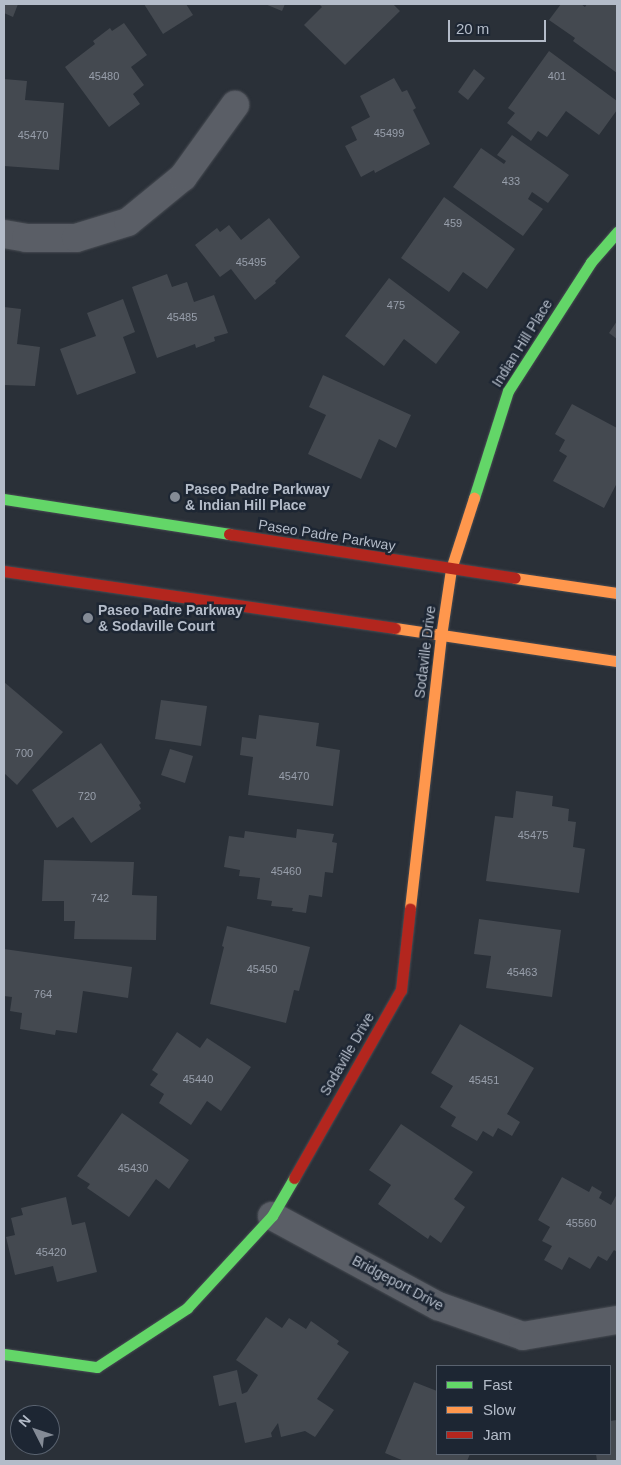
<!DOCTYPE html>
<html>
<head>
<meta charset="utf-8">
<style>
  body { margin:0 }
  #map { position:relative; width:621px; height:1465px; overflow:hidden; background:#2a3038; font-family:Helvetica,sans-serif }
  div>[style] { position:absolute }
  .building>* { inset:0; background:#444950 }
  .roads { filter:drop-shadow(0 0 1px #484c53) drop-shadow(0 0 1px #484c53) }
  .street>* { height:28px; margin:-14px; padding:0 14px; transform-origin:14px; border-radius:14px; background:#5a5e66 }
  .fast>* { height:11px; margin:-5.5px; padding:0 5.5px; transform-origin:5.5px; border-radius:5.5px; background:#63d668 }
  .slow>* { height:11px; margin:-5.5px; padding:0 5.5px; transform-origin:5.5px; border-radius:5.5px; background:#ff974d }
  .jam>* { height:11px; margin:-5.5px; padding:0 5.5px; transform-origin:5.5px; border-radius:5.5px; background:#b3261e }
  .dots>* { width:14px; height:14px; translate:-50% -50%; box-sizing:border-box; border:2px solid #1d2633; border-radius:50% }
  span { translate:-50% -50%; white-space:nowrap; text-align:center; line-height:1.15; -webkit-text-stroke:5px #1d2633; paint-order:stroke }
  .number-label { font-size:11px; color:#989fab }
  .number-label span { -webkit-text-stroke-width:0 }
  .street-label { font-size:14px; color:#b4bcc9 }
  .poi-label { font-size:14px; color:#b4bcc9; font-weight:700 }
  .left { translate:0 -50%; text-align:left }
  .frame { position:absolute; inset:0; border:5px solid #b4bcc9; pointer-events:none }
  .legend { position:absolute; left:436px; top:1365px; width:175px; height:90px; box-sizing:border-box; background:#1d2633; border:1px solid #59626f; margin:0; padding:6px 9px; list-style:none; font-size:15px; color:#b4bcc9 }
  .legend li { display:flex; align-items:center; gap:10px; height:25px }
  .legend b { width:25px; border:1px solid #59626f }
  .north { position:absolute; left:10px; top:1405px; width:50px; height:50px; box-sizing:border-box; background:#1d2633; border:1px solid #59626f; border-radius:50%; rotate:311deg; font-size:14px; font-weight:700; line-height:20px; text-align:center; color:#b4bcc9 }
  .north::after { content:''; display:block; margin:auto; width:18px; height:22px; background:#848b96; clip-path:polygon(50% 0,100% 100%,50% 72%,0 100%) }
  .scale { position:absolute; left:448px; top:20px; width:98px; height:22px; box-sizing:border-box; border:2px solid #b4bcc9; border-top:0; padding-left:6px; font-size:15px; line-height:18px; white-space:nowrap; color:#b4bcc9; -webkit-text-stroke:4px #1d2633; paint-order:stroke }
</style>
</head>
<body>
<div id="map">
  <div class="building">
    <div style="clip-path:polygon(4px 4px,18px 4px,13px 17px,4px 13px)"></div>
    <div style="clip-path:polygon(144px 4px,186px 4px,193px 15px,163px 34px)"></div>
    <div style="clip-path:polygon(265px 4px,285px 4px,282px 11px)"></div>
    <div style="clip-path:polygon(319px 4px,393px 4px,400px 11px,345px 65px,304px 25px,322px 7px)"></div>
    <div style="clip-path:polygon(561px 4px,581px 4px,585px 7px,587px 4px,617px 4px,617px 73px,573px 41px,575px 38px,549px 20px)"></div>
    <div style="clip-path:polygon(124px 23px,147px 55px,131px 67px,144px 85px,133px 94px,140px 104px,109px 127px,65px 67px,95px 44px,93px 41px,110px 28px,112px 31px)"></div>
    <div style="clip-path:polygon(549px 51px,617px 101px,617px 110px,599px 135px,566px 111px,547px 137px,538px 131px,531px 141px,507px 123px,515px 113px,508px 108px)"></div>
    <div style="clip-path:polygon(474px 69px,485px 78px,468px 100px,458px 92px)"></div>
    <div style="clip-path:polygon(394px 78px,402px 92px,407px 90px,416px 108px,413px 110px,430px 144px,375px 173px,374px 170px,361px 177px,345px 146px,357px 140px,351px 127px,370px 117px,360px 96px)"></div>
    <div style="clip-path:polygon(4px 79px,27px 81px,25px 100px,64px 103px,59px 170px,4px 166px)"></div>
    <div style="clip-path:polygon(512px 135px,569px 175px,548px 203px,532px 192px,528px 199px,543px 209px,523px 236px,453px 187px,481px 148px,504px 164px,506px 161px,497px 155px)"></div>
    <div style="clip-path:polygon(444px 197px,515px 249px,487px 289px,463px 272px,449px 292px,401px 258px)"></div>
    <div style="clip-path:polygon(269px 218px,300px 257px,275px 281px,276px 283px,255px 300px,231px 269px,220px 277px,195px 245px,217px 228px,220px 232px,229px 225px,241px 240px)"></div>
    <div style="clip-path:polygon(167px 274px,172px 287px,187px 282px,194px 302px,214px 295px,228px 333px,214px 337px,215px 341px,196px 348px,195px 344px,157px 358px,132px 287px)"></div>
    <div style="clip-path:polygon(389px 278px,460px 332px,436px 364px,404px 339px,384px 366px,345px 336px)"></div>
    <div style="clip-path:polygon(123px 299px,135px 332px,123px 337px,136px 373px,77px 395px,60px 349px,96px 336px,87px 313px)"></div>
    <div style="clip-path:polygon(4px 307px,21px 309px,17px 344px,40px 347px,35px 386px,4px 385px)"></div>
    <div style="clip-path:polygon(617px 321px,617px 339px,609px 333px)"></div>
    <div style="clip-path:polygon(323px 375px,411px 415px,396px 448px,379px 439px,361px 479px,308px 454px,326px 415px,309px 407px)"></div>
    <div style="clip-path:polygon(572px 404px,617px 428px,617px 483px,604px 508px,553px 481px,567px 456px,559px 451px,565px 440px,555px 434px)"></div>
    <div style="clip-path:polygon(4px 682px,63px 732px,17px 785px,4px 773px)"></div>
    <div style="clip-path:polygon(161px 700px,207px 706px,201px 746px,155px 739px)"></div>
    <div style="clip-path:polygon(259px 715px,319px 723px,316px 746px,340px 750px,333px 806px,248px 795px,253px 757px,240px 755px,242px 737px,256px 739px)"></div>
    <div style="clip-path:polygon(101px 743px,141px 803px,139px 805px,141px 809px,91px 843px,73px 817px,57px 828px,32px 790px)"></div>
    <div style="clip-path:polygon(170px 749px,193px 756px,185px 783px,161px 775px)"></div>
    <div style="clip-path:polygon(516px 791px,553px 796px,552px 806px,569px 809px,568px 821px,576px 822px,573px 847px,585px 849px,579px 893px,486px 881px,495px 816px,513px 818px)"></div>
    <div style="clip-path:polygon(297px 829px,334px 834px,332px 842px,337px 843px,333px 873px,325px 872px,322px 897px,309px 895px,306px 913px,292px 911px,293px 908px,271px 906px,272px 901px,257px 899px,260px 878px,239px 876px,240px 870px,224px 867px,229px 836px,244px 838px,245px 831px,296px 838px)"></div>
    <div style="clip-path:polygon(44px 860px,134px 862px,132px 895px,157px 896px,156px 940px,74px 939px,75px 921px,64px 921px,64px 901px,42px 901px)"></div>
    <div style="clip-path:polygon(479px 919px,561px 930px,552px 997px,486px 988px,491px 956px,474px 954px)"></div>
    <div style="clip-path:polygon(227px 926px,310px 947px,299px 991px,294px 990px,286px 1023px,210px 1004px,224px 947px,222px 946px)"></div>
    <div style="clip-path:polygon(4px 949px,132px 967px,128px 998px,83px 991px,77px 1033px,56px 1030px,55px 1035px,20px 1029px,22px 1013px,10px 1011px,12px 997px,4px 996px)"></div>
    <div style="clip-path:polygon(460px 1024px,534px 1068px,507px 1114px,520px 1122px,512px 1136px,498px 1128px,493px 1137px,483px 1131px,477px 1141px,451px 1126px,456px 1117px,440px 1107px,453px 1086px,431px 1073px)"></div>
    <div style="clip-path:polygon(177px 1032px,200px 1048px,207px 1038px,251px 1067px,221px 1111px,207px 1101px,191px 1125px,159px 1103px,164px 1094px,150px 1085px,158px 1074px,152px 1070px)"></div>
    <div style="clip-path:polygon(122px 1113px,189px 1160px,169px 1189px,156px 1179px,129px 1217px,87px 1188px,90px 1184px,77px 1176px)"></div>
    <div style="clip-path:polygon(401px 1124px,473px 1172px,454px 1199px,465px 1207px,441px 1243px,430px 1235px,428px 1239px,378px 1204px,391px 1185px,369px 1170px)"></div>
    <div style="clip-path:polygon(562px 1177px,589px 1192px,592px 1186px,602px 1192px,599px 1198px,611px 1205px,617px 1194px,617px 1252px,614px 1250px,607px 1261px,598px 1256px,590px 1269px,569px 1257px,562px 1270px,544px 1260px,552px 1246px,542px 1241px,550px 1227px,538px 1220px)"></div>
    <div style="clip-path:polygon(66px 1197px,72px 1225px,85px 1222px,97px 1272px,57px 1282px,53px 1266px,15px 1275px,6px 1237px,15px 1235px,11px 1218px,23px 1215px,21px 1208px)"></div>
    <div style="clip-path:polygon(266px 1317px,282px 1328px,289px 1318px,306px 1329px,311px 1321px,339px 1341px,337px 1344px,349px 1352px,317px 1399px,334px 1410px,315px 1437px,305px 1431px,281px 1437px,278px 1423px,271px 1433px,272px 1437px,245px 1443px,236px 1402px,219px 1406px,213px 1376px,237px 1370px,242px 1394px,247px 1392px,258px 1375px,236px 1360px)"></div>
    <div style="clip-path:polygon(414px 1382px,437px 1391px,437px 1454px,470px 1454px,467px 1461px,404px 1461px,385px 1453px)"></div>
    <div style="clip-path:polygon(617px 1420px,617px 1461px,597px 1461px,596px 1454px,610px 1454px,610px 1421px)"></div>
  </div>
  <div class="roads">
    <div class="street">
      <div style="left:4px;top:234px;width:22px;rotate:10deg"></div>
      <div style="left:26px;top:238px;width:50px"></div>
      <div style="left:76px;top:238px;width:54px;rotate:-17.1deg"></div>
      <div style="left:128px;top:222px;width:71px;rotate:-39.3deg"></div>
      <div style="left:183px;top:177px;width:89px;rotate:-54.2deg"></div>
      <div style="left:272px;top:1216px;width:189px;rotate:28.5deg"></div>
      <div style="left:438px;top:1306px;width:90px;rotate:19.4deg"></div>
      <div style="left:523px;top:1336px;width:95px;rotate:-9.7deg"></div>
    </div>
    <div class="fast">
      <div style="left:474px;top:498px;width:112px;rotate:-72.4deg"></div>
      <div style="left:508px;top:391px;width:153px;rotate:-57.2deg"></div>
      <div style="left:591px;top:262px;width:40px;rotate:-49deg"></div>
      <div style="left:4px;top:499px;width:228px;rotate:8.8deg"></div>
      <div style="left:4px;top:1354px;width:94px;rotate:8deg"></div>
      <div style="left:97px;top:1367px;width:108px;rotate:-33.2deg"></div>
      <div style="left:187px;top:1308px;width:125px;rotate:-47.3deg"></div>
      <div style="left:272px;top:1216px;width:44px;rotate:-59.9deg"></div>
    </div>
    <div class="slow">
      <div style="left:515px;top:578px;width:103px;rotate:8.4deg"></div>
      <div style="left:395px;top:628px;width:224px;rotate:8.5deg"></div>
      <div style="left:410px;top:908px;width:274px;rotate:-83.5deg"></div>
      <div style="left:441px;top:636px;width:68px;rotate:-81.5deg"></div>
      <div style="left:451px;top:569px;width:75px;rotate:-72.1deg"></div>
    </div>
    <div class="jam">
      <div style="left:229px;top:534px;width:289px;rotate:8.7deg"></div>
      <div style="left:4px;top:571px;width:395px;rotate:8.3deg"></div>
      <div style="left:294px;top:1178px;width:216px;rotate:-60.4deg"></div>
      <div style="left:401px;top:990px;width:82px;rotate:-83.7deg"></div>
    </div>
  </div>
  <div class="dots">
    <div style="left:175px;top:497px;background:#848b96"></div>
    <div style="left:88px;top:618px;background:#848b96"></div>
  </div>
  <div class="number-label">
    <span style="left:104px;top:76px">45480</span>
    <span style="left:557px;top:76px">401</span>
    <span style="left:389px;top:133px">45499</span>
    <span style="left:33px;top:135px">45470</span>
    <span style="left:511px;top:181px">433</span>
    <span style="left:453px;top:223px">459</span>
    <span style="left:251px;top:262px">45495</span>
    <span style="left:396px;top:305px">475</span>
    <span style="left:182px;top:317px">45485</span>
    <span style="left:24px;top:753px">700</span>
    <span style="left:294px;top:776px">45470</span>
    <span style="left:87px;top:796px">720</span>
    <span style="left:533px;top:835px">45475</span>
    <span style="left:286px;top:871px">45460</span>
    <span style="left:100px;top:898px">742</span>
    <span style="left:262px;top:969px">45450</span>
    <span style="left:522px;top:972px">45463</span>
    <span style="left:43px;top:994px">764</span>
    <span style="left:198px;top:1079px">45440</span>
    <span style="left:484px;top:1080px">45451</span>
    <span style="left:133px;top:1168px">45430</span>
    <span style="left:581px;top:1223px">45560</span>
    <span style="left:51px;top:1252px">45420</span>
  </div>
  <div class="street-label">
    <span style="left:522px;top:343px;rotate:-58deg">Indian Hill Place</span>
    <span style="left:327px;top:535px;rotate:9deg">Paseo Padre Parkway</span>
    <span style="left:425px;top:652px;rotate:-83deg">Sodaville Drive</span>
    <span style="left:347px;top:1054px;rotate:-60deg">Sodaville Drive</span>
    <span style="left:398px;top:1283px;rotate:28deg">Bridgeport Drive</span>
  </div>
  <div class="poi-label">
    <span class="left" style="left:185px;top:497px">Paseo Padre Parkway<br>&amp; Indian Hill Place</span>
    <span class="left" style="left:98px;top:618px">Paseo Padre Parkway<br>&amp; Sodaville Court</span>
  </div>
  <div class="frame"></div>
  <ul class="legend">
  <li><b style="height:6px;background:#63d668"></b>Fast</li>
  <li><b style="height:6px;background:#ff974d"></b>Slow</li>
  <li><b style="height:6px;background:#b3261e"></b>Jam</li>
  </ul>
  <div class="north">N</div>
  <div class="scale">20 m</div>
</div>
</body>
</html>
